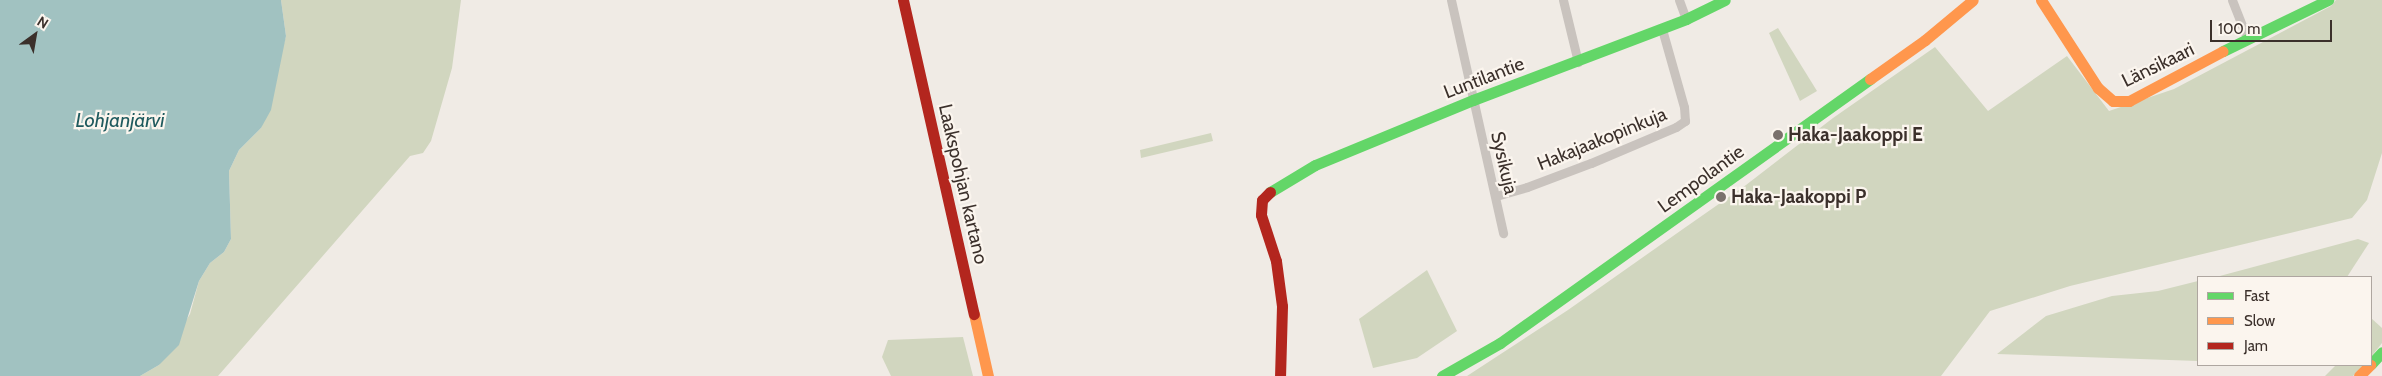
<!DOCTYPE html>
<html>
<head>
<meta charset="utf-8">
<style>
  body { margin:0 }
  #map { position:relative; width:2382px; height:376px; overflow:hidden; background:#f0ebe5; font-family:Cabin,sans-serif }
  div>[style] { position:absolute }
  .green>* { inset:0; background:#d1d6bf }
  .water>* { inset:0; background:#a1c2c1 }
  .street>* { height:9px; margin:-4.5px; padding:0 4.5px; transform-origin:4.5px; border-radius:4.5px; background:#c9c3be }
  .fast>* { height:11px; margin:-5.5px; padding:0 5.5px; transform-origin:5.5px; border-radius:5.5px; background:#63d668 }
  .slow>* { height:11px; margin:-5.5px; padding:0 5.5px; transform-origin:5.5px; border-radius:5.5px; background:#ff974d }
  .jam>* { height:11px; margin:-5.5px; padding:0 5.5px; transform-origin:5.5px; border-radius:5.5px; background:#b3261e }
  .dots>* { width:14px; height:14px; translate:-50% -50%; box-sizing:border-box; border:2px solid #fbf5ee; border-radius:50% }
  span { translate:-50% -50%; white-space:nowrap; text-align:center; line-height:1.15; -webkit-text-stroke:4.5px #fbf5ee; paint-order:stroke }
  .street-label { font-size:19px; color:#3b302b }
  .poi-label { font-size:19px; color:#3b302b; font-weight:700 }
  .left { translate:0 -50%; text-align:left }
  .water-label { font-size:20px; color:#1f5a5e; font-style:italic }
  .legend { position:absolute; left:2197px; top:276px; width:175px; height:90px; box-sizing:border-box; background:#fbf5ee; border:1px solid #aea6a0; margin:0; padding:6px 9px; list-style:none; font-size:15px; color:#3b302b }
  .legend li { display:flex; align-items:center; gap:10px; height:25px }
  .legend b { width:25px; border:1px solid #aea6a0 }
  .north { position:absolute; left:10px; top:10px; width:50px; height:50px; -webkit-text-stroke:4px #fbf5ee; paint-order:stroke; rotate:32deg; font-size:14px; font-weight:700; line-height:20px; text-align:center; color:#3b302b }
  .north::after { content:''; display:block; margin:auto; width:18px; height:22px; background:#3b302b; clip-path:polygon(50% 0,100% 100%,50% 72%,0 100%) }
  .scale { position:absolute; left:2210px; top:20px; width:122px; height:22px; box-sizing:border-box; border:2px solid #3b302b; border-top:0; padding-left:6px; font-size:15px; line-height:18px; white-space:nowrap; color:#3b302b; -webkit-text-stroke:4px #fbf5ee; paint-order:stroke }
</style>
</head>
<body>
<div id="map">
  <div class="green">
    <div style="clip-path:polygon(281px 0,461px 0,452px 68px,431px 141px,423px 153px,410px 156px,218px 376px,140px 376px,159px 365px,190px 314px,199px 281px,210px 263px,224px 252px,231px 239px,229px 171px,239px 150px,261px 128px,286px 36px)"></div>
    <div style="clip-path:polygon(2336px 0,2382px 0,2382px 153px,2367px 200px,2352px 218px,2070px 286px,1990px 311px,1941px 376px,1467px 376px,1568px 310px,1683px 229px,1746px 185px,1833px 118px,1935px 47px,1988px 111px,2067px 56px,2109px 111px,2174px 89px,2331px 6px)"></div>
    <div style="clip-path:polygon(1778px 28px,1817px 91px,1800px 101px,1769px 33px)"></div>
    <div style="clip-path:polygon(1211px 133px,1213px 141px,1141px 158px,1140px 150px)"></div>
    <div style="clip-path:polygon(2358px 239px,2369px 243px,2347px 277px,2216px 277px)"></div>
    <div style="clip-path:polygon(1427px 270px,1457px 331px,1417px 358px,1373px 368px,1359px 319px)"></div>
    <div style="clip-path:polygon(2198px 281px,2198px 361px,1997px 354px,2046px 316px,2112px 296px,2158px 291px)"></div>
    <div style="clip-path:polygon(2371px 318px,2382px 328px,2382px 343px,2371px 357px)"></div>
    <div style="clip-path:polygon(963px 337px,973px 376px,891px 376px,882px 357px,888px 340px)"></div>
    <div style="clip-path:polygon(2336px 365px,2364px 365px,2353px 376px,2325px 376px)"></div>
  </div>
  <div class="water">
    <div style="clip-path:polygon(0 0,281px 0,286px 36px,271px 110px,261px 128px,239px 150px,229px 171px,231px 239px,224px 252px,210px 263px,199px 281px,179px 345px,159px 365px,140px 376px,0 376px)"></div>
  </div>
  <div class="street">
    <div style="left:1451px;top:0;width:239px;rotate:77.4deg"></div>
    <div style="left:1563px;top:0;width:64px;rotate:76.4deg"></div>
    <div style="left:1679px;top:0;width:20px;rotate:70deg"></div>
    <div style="left:2232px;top:0;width:41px;rotate:68.5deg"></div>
    <div style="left:1496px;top:196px;width:32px;rotate:-16deg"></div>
    <div style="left:1527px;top:187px;width:68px;rotate:-20.6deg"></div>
    <div style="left:1591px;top:163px;width:92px;rotate:-23deg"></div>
    <div style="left:1676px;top:127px;width:11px;rotate:-34deg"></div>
    <div style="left:1685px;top:121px;width:14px;rotate:-94deg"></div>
    <div style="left:1684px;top:107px;width:81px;rotate:-105.8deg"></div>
  </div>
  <div class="fast">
    <div style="left:2223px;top:51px;width:117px;rotate:-25.9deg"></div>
    <div style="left:1270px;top:192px;width:52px;rotate:-31deg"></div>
    <div style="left:1315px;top:165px;width:171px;rotate:-22.4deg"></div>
    <div style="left:1473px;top:100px;width:228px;rotate:-20.8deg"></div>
    <div style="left:1686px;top:19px;width:43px;rotate:-26deg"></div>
    <div style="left:2371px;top:364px;width:16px;rotate:-47deg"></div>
    <div style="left:1442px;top:376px;width:67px;rotate:-29.6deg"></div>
    <div style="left:1500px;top:343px;width:455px;rotate:-35.5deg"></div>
  </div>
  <div class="slow">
    <div style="left:2041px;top:0;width:105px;rotate:57.1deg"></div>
    <div style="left:2098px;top:88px;width:20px;rotate:41deg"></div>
    <div style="left:2113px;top:101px;width:16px"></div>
    <div style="left:2129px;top:101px;width:106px;rotate:-28deg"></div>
    <div style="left:1870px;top:79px;width:67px;rotate:-35.3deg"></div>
    <div style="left:1925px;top:40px;width:62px;rotate:-39.8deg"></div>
    <div style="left:974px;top:314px;width:64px;rotate:77.3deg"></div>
    <div style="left:2359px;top:376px;width:16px;rotate:-45deg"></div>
  </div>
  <div class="jam">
    <div style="left:903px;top:0;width:322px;rotate:77.3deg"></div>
    <div style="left:1270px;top:192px;width:11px;rotate:135deg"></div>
    <div style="left:1262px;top:200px;width:15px;rotate:94deg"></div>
    <div style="left:1261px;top:215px;width:48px;rotate:71.9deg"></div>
    <div style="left:1276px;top:261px;width:45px;rotate:82.4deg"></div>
    <div style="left:1282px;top:306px;width:70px;rotate:91.6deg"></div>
  </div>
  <div class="dots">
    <div style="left:1778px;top:135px;background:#7a716c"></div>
    <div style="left:1721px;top:197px;background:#7a716c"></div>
  </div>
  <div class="street-label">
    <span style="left:2158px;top:65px;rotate:-26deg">Länsikaari</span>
    <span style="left:1484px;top:78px;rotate:-21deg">Luntilantie</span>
    <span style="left:1602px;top:139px;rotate:-22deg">Hakajaakopinkuja</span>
    <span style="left:1504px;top:163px;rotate:77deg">Sysikuja</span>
    <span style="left:1701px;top:179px;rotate:-36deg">Lempolantie</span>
    <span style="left:963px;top:184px;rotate:77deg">Laakspohjan kartano</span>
  </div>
  <div class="poi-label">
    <span class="left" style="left:1788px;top:135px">Haka-Jaakoppi E</span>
    <span class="left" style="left:1731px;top:197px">Haka-Jaakoppi P</span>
  </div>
  <div class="water-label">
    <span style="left:120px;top:120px">Lohjanjärvi</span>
  </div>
  <ul class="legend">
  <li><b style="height:6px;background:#63d668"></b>Fast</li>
  <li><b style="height:6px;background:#ff974d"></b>Slow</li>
  <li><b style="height:6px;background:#b3261e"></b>Jam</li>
  </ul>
  <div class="north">N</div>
  <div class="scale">100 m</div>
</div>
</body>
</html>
